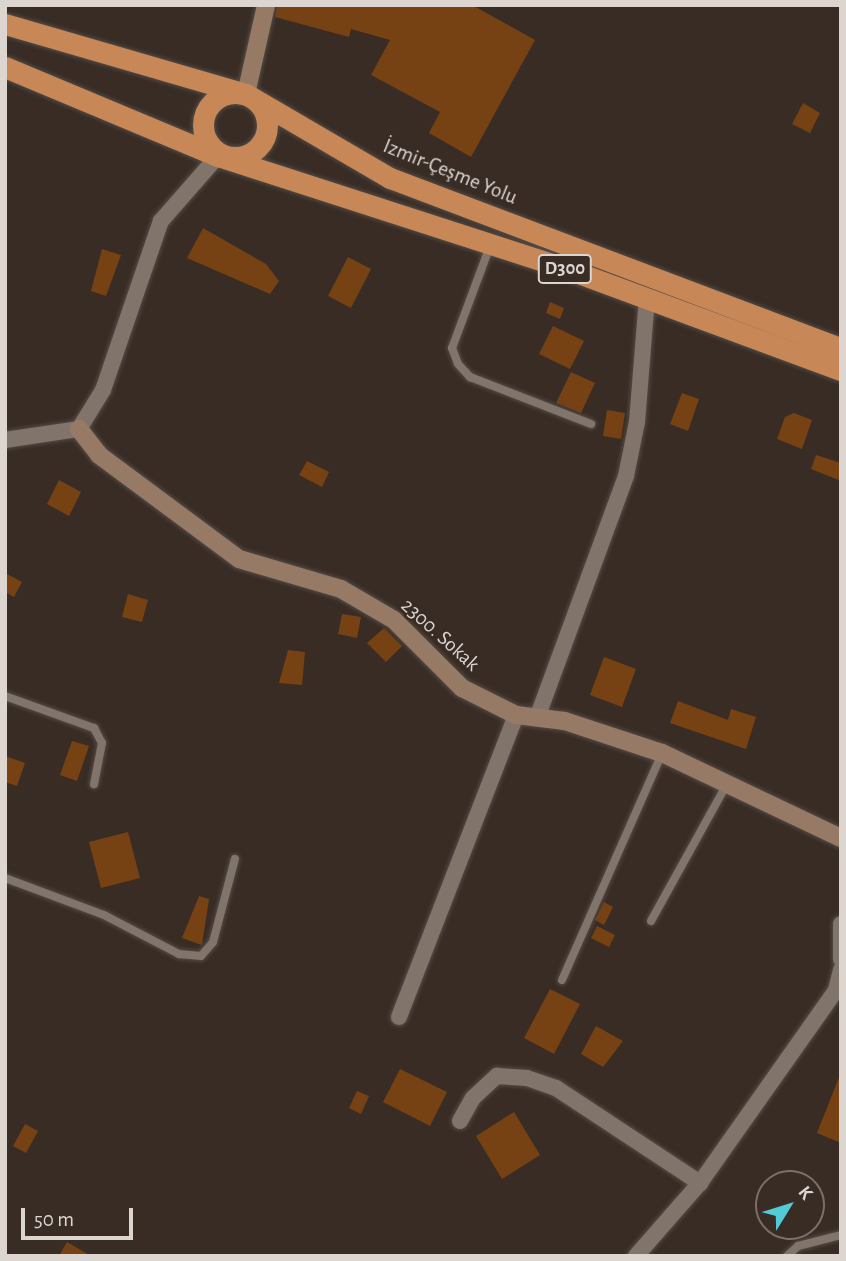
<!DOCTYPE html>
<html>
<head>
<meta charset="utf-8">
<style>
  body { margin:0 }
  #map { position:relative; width:846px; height:1261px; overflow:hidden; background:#382c25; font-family:"Alegreya Sans",sans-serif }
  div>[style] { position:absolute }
  .building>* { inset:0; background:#764214 }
  .roads { filter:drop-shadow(0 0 2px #544b44) drop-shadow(0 0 2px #544b44) }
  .lane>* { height:8px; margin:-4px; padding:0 4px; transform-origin:4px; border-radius:4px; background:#81746b }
  .street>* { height:16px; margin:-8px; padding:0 8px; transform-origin:8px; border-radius:8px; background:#81746b }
  .secondary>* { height:18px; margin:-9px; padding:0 9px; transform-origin:9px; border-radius:9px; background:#967a65 }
  .highway>* { height:21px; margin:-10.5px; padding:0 10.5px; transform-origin:10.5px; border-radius:10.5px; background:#c78757 }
  .highway>.ring { margin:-10.5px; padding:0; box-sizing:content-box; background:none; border:21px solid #c78757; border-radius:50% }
  span { translate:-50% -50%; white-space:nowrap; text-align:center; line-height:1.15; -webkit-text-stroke:5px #382c25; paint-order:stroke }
  .shield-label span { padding:2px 5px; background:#382c25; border:2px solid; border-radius:5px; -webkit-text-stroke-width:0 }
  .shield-label { font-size:19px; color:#dcd5d0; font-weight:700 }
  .street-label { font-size:21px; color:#dcd5d0 }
  .frame { position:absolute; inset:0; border:7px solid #dcd5d0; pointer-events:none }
  .north { position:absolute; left:755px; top:1170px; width:70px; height:70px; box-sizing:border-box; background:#382c25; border:2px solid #7a7069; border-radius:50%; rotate:52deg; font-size:19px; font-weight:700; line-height:28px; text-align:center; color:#dcd5d0 }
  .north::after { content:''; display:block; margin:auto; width:24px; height:32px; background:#52cbd7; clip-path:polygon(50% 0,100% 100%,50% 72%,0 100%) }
  .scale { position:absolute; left:21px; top:1208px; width:112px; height:32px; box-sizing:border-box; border:4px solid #dcd5d0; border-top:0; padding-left:9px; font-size:21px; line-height:24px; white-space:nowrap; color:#dcd5d0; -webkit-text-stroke:5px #382c25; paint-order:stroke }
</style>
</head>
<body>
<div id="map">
  <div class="building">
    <div style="clip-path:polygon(277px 5px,472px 5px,535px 40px,471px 157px,429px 133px,440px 112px,371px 75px,390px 40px,351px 29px,349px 37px,275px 17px)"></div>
    <div style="clip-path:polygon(803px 103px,820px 113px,810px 133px,792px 124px)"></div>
    <div style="clip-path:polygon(203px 228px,266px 264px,279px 281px,270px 294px,187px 258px)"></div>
    <div style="clip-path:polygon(102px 249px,121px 255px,106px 296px,91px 291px)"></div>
    <div style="clip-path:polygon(348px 257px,371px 269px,351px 308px,328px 296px)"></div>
    <div style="clip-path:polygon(550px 302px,564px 308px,560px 319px,546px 313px)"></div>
    <div style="clip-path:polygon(553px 326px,584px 341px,570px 369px,539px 354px)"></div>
    <div style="clip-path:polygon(571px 372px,595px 383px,581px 413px,556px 403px)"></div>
    <div style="clip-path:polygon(682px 393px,699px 399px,688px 431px,670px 424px)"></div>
    <div style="clip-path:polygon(607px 410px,625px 413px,621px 439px,603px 436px)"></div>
    <div style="clip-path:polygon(794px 413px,812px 420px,802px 449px,777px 439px,785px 417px)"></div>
    <div style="clip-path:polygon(816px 455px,841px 463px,841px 481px,811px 469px)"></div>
    <div style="clip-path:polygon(307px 461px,329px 472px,322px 487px,299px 475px)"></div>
    <div style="clip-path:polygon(59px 480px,81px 492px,69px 516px,47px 504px)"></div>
    <div style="clip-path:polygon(5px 573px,22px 582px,14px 597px,5px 592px)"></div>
    <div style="clip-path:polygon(128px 594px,148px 600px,142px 622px,122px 617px)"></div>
    <div style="clip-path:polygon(342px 614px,361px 617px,357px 638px,338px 634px)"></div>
    <div style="clip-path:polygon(384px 628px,402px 646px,386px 662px,367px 643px)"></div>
    <div style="clip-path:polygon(288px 650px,305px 652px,302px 685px,279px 683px)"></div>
    <div style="clip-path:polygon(604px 657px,636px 669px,622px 707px,590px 695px)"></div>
    <div style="clip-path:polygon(678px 701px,728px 720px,731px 709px,756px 717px,746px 749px,670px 723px)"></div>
    <div style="clip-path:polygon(72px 741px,89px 746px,77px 781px,60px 775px)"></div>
    <div style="clip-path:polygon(5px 756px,25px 763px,17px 786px,5px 782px)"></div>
    <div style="clip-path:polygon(128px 832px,140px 878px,101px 888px,89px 842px)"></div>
    <div style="clip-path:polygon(199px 896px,209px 899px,202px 945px,182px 938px)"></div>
    <div style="clip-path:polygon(604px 902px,613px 907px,604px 925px,595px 920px)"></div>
    <div style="clip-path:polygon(597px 926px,615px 935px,609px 947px,591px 938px)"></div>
    <div style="clip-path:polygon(550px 989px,580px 1004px,554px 1054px,524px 1038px)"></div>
    <div style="clip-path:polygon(596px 1026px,623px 1041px,603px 1067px,581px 1054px)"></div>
    <div style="clip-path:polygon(400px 1069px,447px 1092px,430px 1126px,383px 1102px)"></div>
    <div style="clip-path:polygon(840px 1075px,841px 1075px,841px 1143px,817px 1133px)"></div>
    <div style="clip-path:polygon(357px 1091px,369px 1096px,361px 1114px,349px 1108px)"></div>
    <div style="clip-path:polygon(514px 1112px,540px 1155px,502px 1179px,476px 1136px)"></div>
    <div style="clip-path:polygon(25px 1124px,38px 1131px,26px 1153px,13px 1146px)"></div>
    <div style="clip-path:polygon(67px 1242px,91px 1256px,59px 1256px)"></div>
  </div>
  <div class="roads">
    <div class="lane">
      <div style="left:490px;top:246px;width:109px;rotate:110.4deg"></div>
      <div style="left:452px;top:348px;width:17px;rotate:69deg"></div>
      <div style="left:458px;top:364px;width:18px;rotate:47deg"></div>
      <div style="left:470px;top:377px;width:130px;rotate:21.2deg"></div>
      <div style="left:5px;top:696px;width:95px;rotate:19.8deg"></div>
      <div style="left:94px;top:728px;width:17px;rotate:62deg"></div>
      <div style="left:102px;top:743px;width:42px;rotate:101deg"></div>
      <div style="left:5px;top:878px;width:106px;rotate:20.5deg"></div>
      <div style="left:104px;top:915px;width:85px;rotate:27.5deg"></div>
      <div style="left:179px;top:954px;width:22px;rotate:5deg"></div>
      <div style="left:201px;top:956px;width:18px;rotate:-49deg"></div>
      <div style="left:213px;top:942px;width:86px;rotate:-75.2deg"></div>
      <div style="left:651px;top:921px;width:157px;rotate:-61deg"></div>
      <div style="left:562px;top:980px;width:248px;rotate:-66.2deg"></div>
      <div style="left:787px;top:1256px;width:15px;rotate:-42deg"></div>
      <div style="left:798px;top:1246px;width:44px;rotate:-14.3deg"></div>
    </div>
    <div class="street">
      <div style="left:5px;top:440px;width:75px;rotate:-8.5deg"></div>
      <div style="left:79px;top:429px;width:46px;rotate:-58.4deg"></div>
      <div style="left:103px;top:390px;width:179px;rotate:-71.1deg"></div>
      <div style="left:161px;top:221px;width:86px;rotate:-48.8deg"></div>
      <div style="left:537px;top:718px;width:258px;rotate:-69.8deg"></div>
      <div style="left:626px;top:476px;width:55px;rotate:-78.5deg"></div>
      <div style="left:637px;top:422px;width:124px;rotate:-85.4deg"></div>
      <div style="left:841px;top:924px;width:35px;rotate:90deg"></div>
      <div style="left:399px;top:1017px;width:324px;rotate:-68.8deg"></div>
      <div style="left:460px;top:1121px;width:26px;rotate:-61deg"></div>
      <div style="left:473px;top:1098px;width:33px;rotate:-43deg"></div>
      <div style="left:497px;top:1076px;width:30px;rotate:4deg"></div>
      <div style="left:527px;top:1078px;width:31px;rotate:19deg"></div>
      <div style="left:556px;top:1088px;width:173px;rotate:33.4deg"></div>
      <div style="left:636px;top:1256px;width:97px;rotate:-48.8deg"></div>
      <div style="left:700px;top:1183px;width:236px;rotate:-54.8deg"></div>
      <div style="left:836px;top:990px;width:21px;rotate:-76deg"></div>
    </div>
    <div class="secondary">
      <div style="left:246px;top:94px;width:91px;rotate:-77.3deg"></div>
      <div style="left:79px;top:429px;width:33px;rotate:52deg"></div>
      <div style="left:99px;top:455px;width:174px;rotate:36.6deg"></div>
      <div style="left:239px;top:559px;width:106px;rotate:16.4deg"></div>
      <div style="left:341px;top:589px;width:61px;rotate:30.3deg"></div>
      <div style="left:394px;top:620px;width:96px;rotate:45deg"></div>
      <div style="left:462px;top:688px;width:60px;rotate:26.6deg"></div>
      <div style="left:516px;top:715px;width:49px;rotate:7deg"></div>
      <div style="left:565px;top:721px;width:102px;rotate:18.3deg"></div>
      <div style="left:662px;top:753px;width:198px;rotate:25.4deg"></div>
    </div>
    <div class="highway">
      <div style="left:5px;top:24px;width:251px;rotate:16.2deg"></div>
      <div style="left:246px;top:94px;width:167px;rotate:30.3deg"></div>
      <div style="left:390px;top:178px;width:482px;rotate:20.7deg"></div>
      <div style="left:5px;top:67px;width:231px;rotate:22.7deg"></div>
      <div style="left:218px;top:156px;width:373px;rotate:17.9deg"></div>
      <div style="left:573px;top:271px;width:286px;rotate:20.3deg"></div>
      <div class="ring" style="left:203px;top:93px;width:43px;height:43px"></div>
    </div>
  </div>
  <div class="shield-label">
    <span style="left:565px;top:269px">D300</span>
  </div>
  <div class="street-label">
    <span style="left:450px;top:172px;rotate:22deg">İzmir-Çeşme Yolu</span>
    <span style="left:440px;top:635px;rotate:42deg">2300. Sokak</span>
  </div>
  <div class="frame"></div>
  <div class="north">K</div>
  <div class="scale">50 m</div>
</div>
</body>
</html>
